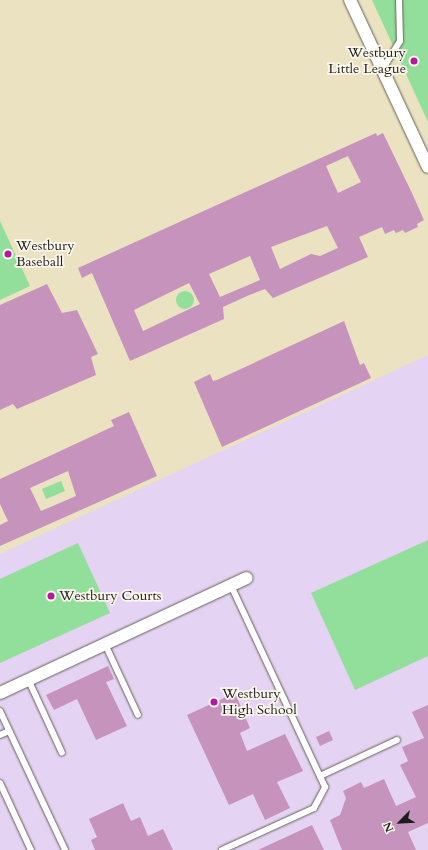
<!DOCTYPE html>
<html>
<head>
<meta charset="utf-8">
<style>
  body { margin:0 }
  #map { position:relative; width:428px; height:850px; overflow:hidden; background:#ebe2c1; font-family:Cardo,serif }
  div>[style] { position:absolute }
  .built>* { inset:0; background:#e4d3f2 }
  .green>* { inset:0; background:#92de9b }
  .round { border-radius:50% }
  .building>* { inset:0; background:#c693bd }
  .roads { filter:drop-shadow(0 0 1px #646156) drop-shadow(0 0 1px #646156) }
  .service>* { height:6px; margin:-3px; padding:0 3px; transform-origin:3px; border-radius:3px; background:#fff }
  .minor>* { height:12px; margin:-6px; padding:0 6px; transform-origin:6px; border-radius:6px; background:#fff }
  .dots>* { width:11px; height:11px; translate:-50% -50%; box-sizing:border-box; border:2px solid #fbf7ec; border-radius:50% }
  span { translate:-50% -50%; white-space:nowrap; text-align:center; line-height:1.15; -webkit-text-stroke:3.5px #fbf7ec; paint-order:stroke }
  .poi-label { font-size:14px; color:#1c1c1c }
  .right { translate:-100% -50%; text-align:right }
  .left { translate:0 -50%; text-align:left }
  .north { position:absolute; left:380px; top:802px; width:40px; height:40px; -webkit-text-stroke:3px #fbf7ec; paint-order:stroke; rotate:246deg; font-size:11px; font-weight:700; line-height:16px; text-align:center; color:#1c1c1c }
  .north::after { content:''; display:block; margin:auto; width:14px; height:18px; background:#1c1c1c; clip-path:polygon(50% 0,100% 100%,50% 72%,0 100%) }
</style>
</head>
<body>
<div id="map">
  <div class="built">
    <div style="clip-path:polygon(428px 355px,428px 850px,0 850px,0 554px)"></div>
  </div>
  <div class="green">
    <div style="clip-path:polygon(372px 0,428px 0,428px 122px)"></div>
    <div style="clip-path:polygon(0 221px,30px 286px,0 300px)"></div>
    <div class="round" style="left:176px;top:291px;width:18px;height:18px"></div>
    <div style="clip-path:polygon(61px 481px,65px 491px,46px 499px,42px 489px)"></div>
    <div style="clip-path:polygon(428px 540px,428px 656px,355px 690px,311px 593px)"></div>
    <div style="clip-path:polygon(78px 543px,110px 613px,0 663px,0 579px)"></div>
  </div>
  <div class="building">
    <div style="clip-path:polygon(evenodd,376px 133px,377px 136px,383px 133px,411px 191px,424px 220px,417px 224px,418px 227px,405px 233px,403px 230px,396px 233px,394px 230px,385px 234px,382px 227px,359px 237px,368px 257px,273px 298px,265px 289px,247px 296px,223px 307px,224px 319px,130px 361px,92px 273px,82px 278px,78px 268px,376px 133px,348px 156px,361px 182px,338px 193px,326px 166px,348px 156px,376px 133px,327px 226px,338px 248px,320px 256px,311px 254px,280px 269px,271px 247px,327px 226px,376px 133px,250px 256px,260px 280px,220px 297px,209px 274px,250px 256px,376px 133px,189px 283px,200px 304px,143px 331px,134px 310px,189px 283px)"></div>
    <div style="clip-path:polygon(47px 284px,62px 313px,77px 310px,98px 354px,91px 357px,96px 375px,17px 409px,13px 404px,0 410px,0 305px)"></div>
    <div style="clip-path:polygon(344px 321px,360px 365px,364px 363px,371px 378px,222px 447px,194px 382px,210px 374px,213px 381px,217px 380px)"></div>
    <div style="clip-path:polygon(evenodd,129px 412px,157px 476px,0 546px,0 525px,8px 521px,0 504px,0 479px,114px 426px,111px 420px,129px 412px,68px 471px,76px 496px,41px 511px,30px 488px,68px 471px)"></div>
    <div style="clip-path:polygon(108px 666px,114px 679px,106px 682px,127px 726px,96px 740px,77px 699px,54px 710px,46px 695px)"></div>
    <div style="clip-path:polygon(235px 693px,250px 728px,240px 733px,247px 751px,285px 734px,303px 771px,277px 782px,290px 808px,265px 820px,253px 794px,229px 805px,187px 715px)"></div>
    <div style="clip-path:polygon(428px 705px,428px 823px,408px 832px,416px 850px,342px 850px,330px 820px,340px 815px,346px 798px,343px 791px,361px 782px,364px 788px,384px 779px,396px 806px,416px 797px,400px 765px,408px 761px,402px 747px,424px 738px,412px 712px)"></div>
    <div style="clip-path:polygon(329px 731px,333px 740px,320px 746px,316px 737px)"></div>
    <div style="clip-path:polygon(123px 803px,131px 821px,140px 817px,148px 836px,163px 829px,173px 850px,95px 850px,91px 840px,97px 837px,89px 819px)"></div>
    <div style="clip-path:polygon(312px 825px,324px 850px,258px 850px)"></div>
  </div>
  <div class="roads">
    <div class="service">
      <div style="left:382px;top:70px;width:34px;rotate:-58deg"></div>
      <div style="left:400px;top:41px;width:41px;rotate:-91.4deg"></div>
      <div style="left:105px;top:644px;width:78px;rotate:65.1deg"></div>
      <div style="left:28px;top:679px;width:81px;rotate:65.3deg"></div>
      <div style="left:0;top:711px;width:153px;rotate:64.9deg"></div>
      <div style="left:0;top:735px;width:10px;rotate:-24deg"></div>
      <div style="left:320px;top:776px;width:85px;rotate:-25.1deg"></div>
      <div style="left:0;top:783px;width:74px;rotate:65.2deg"></div>
      <div style="left:222px;top:850px;width:101px;rotate:-24.5deg"></div>
      <div style="left:314px;top:808px;width:24px;rotate:-62deg"></div>
      <div style="left:325px;top:787px;width:223px;rotate:-115deg"></div>
    </div>
    <div class="minor">
      <div style="left:350px;top:0;width:184px;rotate:65deg"></div>
      <div style="left:0;top:693px;width:272px;rotate:-25deg"></div>
    </div>
  </div>
  <div class="dots">
    <div style="left:414px;top:61px;background:#b5179e"></div>
    <div style="left:8px;top:254px;background:#b5179e"></div>
    <div style="left:51px;top:596px;background:#b5179e"></div>
    <div style="left:214px;top:702px;background:#b5179e"></div>
  </div>
  <div class="poi-label">
    <span class="right" style="left:406px;top:61px">Westbury<br>Little League</span>
    <span class="left" style="left:16px;top:254px">Westbury<br>Baseball</span>
    <span class="left" style="left:59px;top:596px">Westbury Courts</span>
    <span class="left" style="left:222px;top:702px">Westbury<br>High School</span>
  </div>
  <div class="north">N</div>
</div>
</body>
</html>
